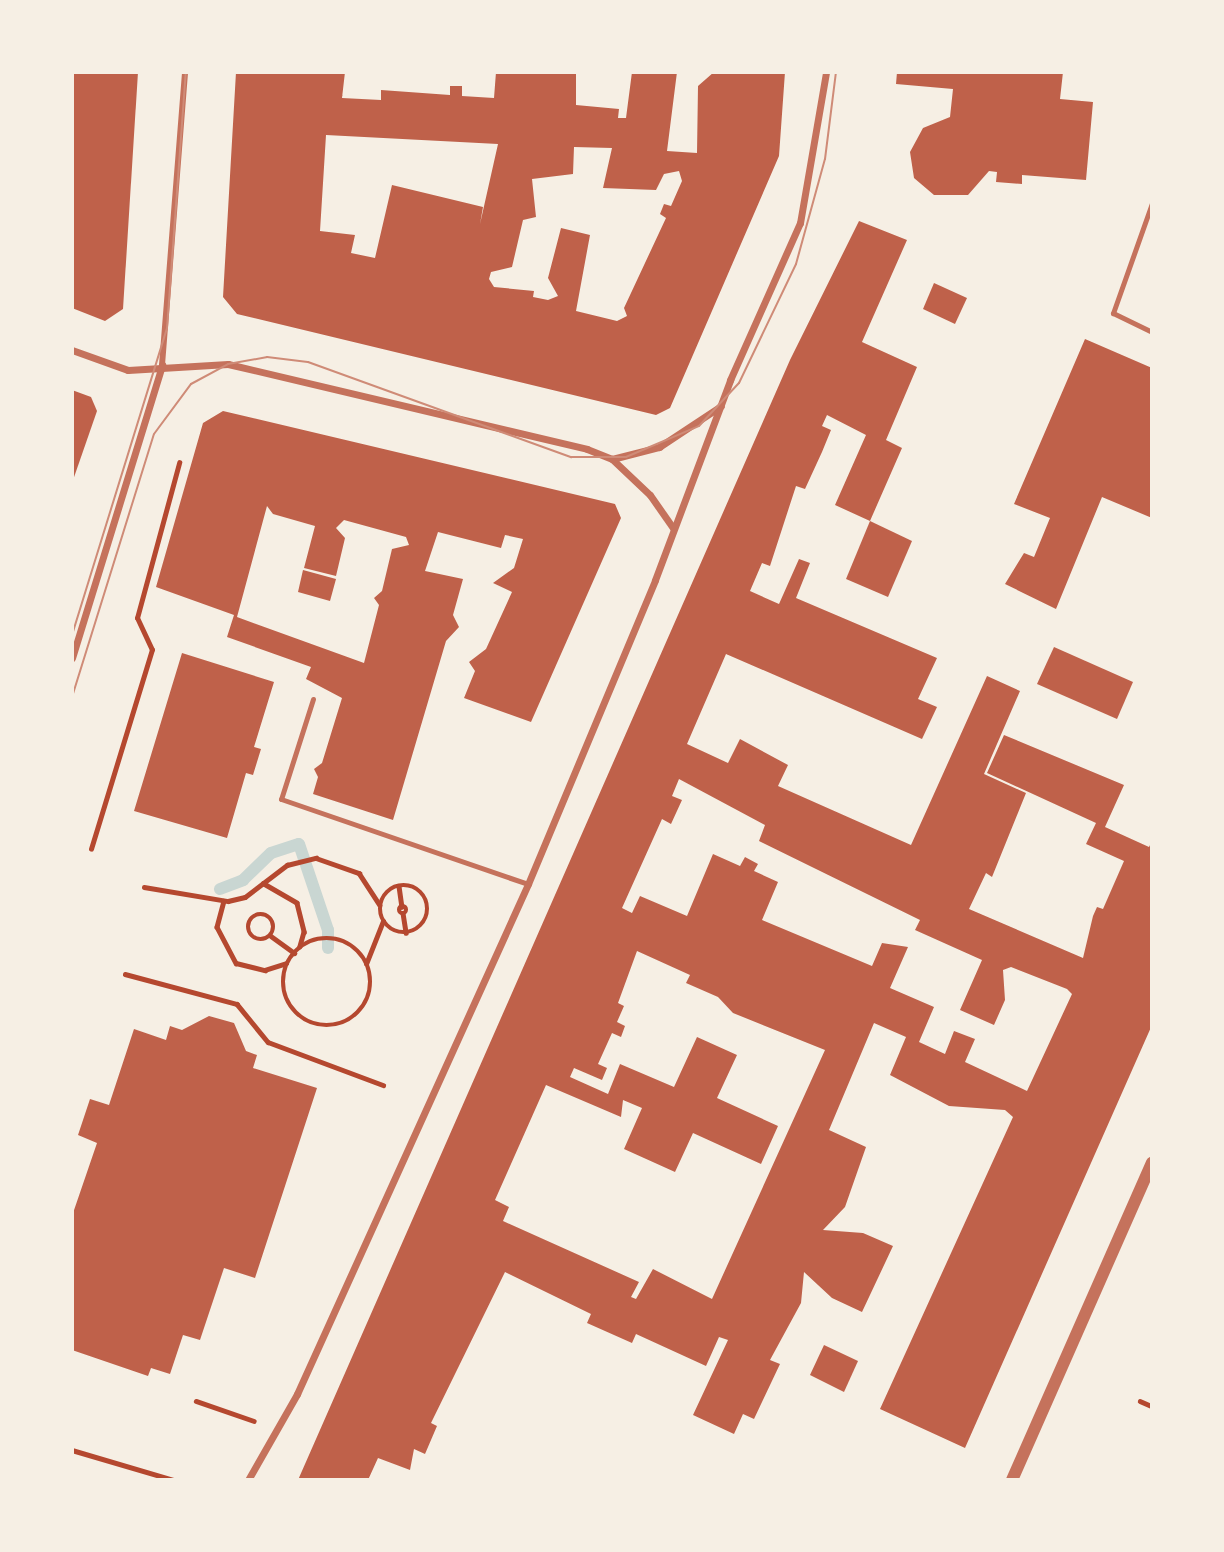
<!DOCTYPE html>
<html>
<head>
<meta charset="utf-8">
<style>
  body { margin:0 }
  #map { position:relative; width:1224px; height:1552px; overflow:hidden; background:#f6efe4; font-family:Commissioner,sans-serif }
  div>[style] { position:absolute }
  .stream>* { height:12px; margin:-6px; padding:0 6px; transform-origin:6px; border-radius:6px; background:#c9d6d2 }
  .building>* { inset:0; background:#bf614a }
  .path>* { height:4.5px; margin:-2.25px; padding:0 2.25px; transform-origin:2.25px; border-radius:2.25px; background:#b5482f }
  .path>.ring { margin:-2.25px; padding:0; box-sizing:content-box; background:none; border:4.5px solid #b5482f; border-radius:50% }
  .service>* { height:5px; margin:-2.5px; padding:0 2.5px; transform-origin:2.5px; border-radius:2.5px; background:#c5725c }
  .pedestrian>* { height:6px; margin:-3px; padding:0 3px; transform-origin:3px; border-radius:3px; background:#c5725c }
  .minor>* { height:7px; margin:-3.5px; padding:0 3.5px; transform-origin:3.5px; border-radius:3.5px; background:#c5725c }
  .tertiary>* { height:12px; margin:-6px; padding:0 6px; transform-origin:6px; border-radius:6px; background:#c5725c }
  .tram>* { height:2px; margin:-1px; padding:0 1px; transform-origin:1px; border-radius:1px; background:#cf8b77 }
  span { translate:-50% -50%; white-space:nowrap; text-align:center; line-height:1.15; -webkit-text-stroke:5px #f6efe4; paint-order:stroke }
  .frame { position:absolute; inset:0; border:74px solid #f6efe4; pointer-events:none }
</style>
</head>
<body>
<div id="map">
  <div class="stream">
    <div style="left:220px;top:889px;width:25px;rotate:-21deg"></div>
    <div style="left:243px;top:880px;width:39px;rotate:-44deg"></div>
    <div style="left:271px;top:853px;width:29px;rotate:-18deg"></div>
    <div style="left:299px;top:844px;width:91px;rotate:71.4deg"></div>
    <div style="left:328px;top:930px;width:18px;rotate:90deg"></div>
  </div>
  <div class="building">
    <div style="clip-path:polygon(72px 72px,138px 72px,123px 309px,105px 321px,72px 308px)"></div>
    <div style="clip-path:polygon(evenodd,236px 72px,345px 72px,342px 98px,381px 100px,381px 90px,450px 95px,450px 86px,462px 86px,462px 96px,494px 98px,496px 72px,576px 72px,576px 105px,619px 109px,618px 118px,626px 118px,632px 72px,677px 72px,667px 151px,697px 153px,698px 86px,714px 72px,785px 72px,779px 156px,670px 408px,656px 415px,237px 314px,223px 297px,236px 72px,326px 135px,498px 144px,480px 224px,483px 207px,392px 185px,375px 258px,351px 253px,355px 235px,320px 231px,326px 135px,236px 72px,574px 147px,612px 148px,603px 188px,656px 190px,664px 174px,679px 171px,682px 181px,671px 206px,664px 204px,660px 214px,666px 218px,624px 308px,627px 316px,617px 321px,576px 311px,590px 235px,561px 228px,548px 278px,558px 296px,548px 300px,533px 297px,534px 291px,494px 287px,489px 279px,491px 272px,512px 267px,523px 220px,536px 217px,532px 179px,573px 174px,574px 147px)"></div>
    <div style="clip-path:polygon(897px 72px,1063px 72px,1060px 99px,1093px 102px,1086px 180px,1022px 175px,1022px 184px,996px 182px,997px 172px,989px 171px,968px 195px,934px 195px,914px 178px,910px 152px,923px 128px,950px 117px,953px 89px,896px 84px)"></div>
    <div style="clip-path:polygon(evenodd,859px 221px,907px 240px,862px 342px,917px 367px,886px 440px,902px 448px,870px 521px,835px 505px,866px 435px,827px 415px,822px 426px,831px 430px,822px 452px,805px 489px,796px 486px,770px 566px,762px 563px,750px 591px,779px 604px,799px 559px,810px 563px,796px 598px,937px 658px,918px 699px,937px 707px,922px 739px,726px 654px,687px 744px,728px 763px,740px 739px,788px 765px,778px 786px,911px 845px,987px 676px,1020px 691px,984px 774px,1026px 793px,992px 877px,986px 873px,969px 909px,1083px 958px,1093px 916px,1097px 907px,1103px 909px,1124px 861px,1086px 844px,1096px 823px,987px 773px,1004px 735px,1124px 785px,1105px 827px,1149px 847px,1152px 841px,1152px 1025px,965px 1448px,880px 1409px,1013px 1117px,1005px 1110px,949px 1106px,890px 1075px,906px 1037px,874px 1023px,829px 1130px,866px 1147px,845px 1207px,823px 1230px,863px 1233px,893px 1246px,862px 1312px,832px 1298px,804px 1272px,801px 1303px,770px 1360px,780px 1364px,754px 1419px,743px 1414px,734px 1434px,693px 1415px,728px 1340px,719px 1337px,706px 1366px,636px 1334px,632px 1343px,587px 1323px,591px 1314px,505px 1272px,431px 1423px,437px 1426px,425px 1454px,414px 1449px,410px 1470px,378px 1458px,368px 1480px,298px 1480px,790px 360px,859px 221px,679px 779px,765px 825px,759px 841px,920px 920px,915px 930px,982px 960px,960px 1010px,994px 1025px,1005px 1000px,1003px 970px,1011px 967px,1067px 989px,1072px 994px,1027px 1091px,965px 1062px,975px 1039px,954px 1031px,945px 1054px,919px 1042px,934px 1007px,890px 988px,908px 947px,882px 943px,872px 966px,762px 920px,778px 882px,754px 871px,758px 864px,745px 857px,740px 866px,713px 854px,687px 916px,640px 896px,632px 913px,622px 908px,662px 819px,671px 824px,682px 800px,672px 796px,679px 779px,859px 221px,637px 951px,690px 975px,686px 983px,718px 997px,733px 1013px,825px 1050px,712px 1299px,653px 1269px,636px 1299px,631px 1297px,639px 1282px,503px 1221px,509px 1207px,495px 1200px,546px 1085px,621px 1117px,623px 1100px,642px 1108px,624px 1149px,675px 1172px,693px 1133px,761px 1164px,778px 1126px,717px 1098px,737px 1055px,697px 1037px,674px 1087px,620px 1064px,608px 1094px,570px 1077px,574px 1068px,602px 1080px,607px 1068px,598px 1064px,612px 1033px,621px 1037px,625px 1026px,617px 1022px,624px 1006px,618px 1003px,637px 951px)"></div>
    <div style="clip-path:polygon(934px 283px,967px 298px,955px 324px,923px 309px)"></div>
    <div style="clip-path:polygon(1085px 339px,1152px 368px,1152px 518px,1102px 497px,1056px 609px,1005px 584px,1024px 553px,1034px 557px,1050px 518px,1014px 504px)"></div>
    <div style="clip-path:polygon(72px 390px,91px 397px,97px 411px,72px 483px)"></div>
    <div style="clip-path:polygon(evenodd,223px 411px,615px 504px,621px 518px,531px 722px,464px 698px,475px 671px,469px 662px,486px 649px,512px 592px,493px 583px,514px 568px,523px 539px,505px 535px,501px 548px,438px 532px,425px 571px,463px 579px,453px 615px,459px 627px,446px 641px,393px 820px,313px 794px,318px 777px,314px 769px,322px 763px,342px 698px,306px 679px,311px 667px,227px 637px,234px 615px,156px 587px,203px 423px,223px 411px,267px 506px,273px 514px,315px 526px,304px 568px,336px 576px,345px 538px,336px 528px,344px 520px,406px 537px,409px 545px,392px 549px,382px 591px,374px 598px,379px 605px,364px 663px,237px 617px,267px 506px)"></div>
    <div style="clip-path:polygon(870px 521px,912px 541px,888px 597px,846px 579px)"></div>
    <div style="clip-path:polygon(303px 570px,336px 579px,330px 601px,298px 592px)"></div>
    <div style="clip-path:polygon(1054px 647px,1133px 682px,1117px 719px,1037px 684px)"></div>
    <div style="clip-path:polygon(182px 653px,274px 682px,254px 747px,261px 749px,253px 775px,246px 773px,227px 838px,134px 811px)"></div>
    <div style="clip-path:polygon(209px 1016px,234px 1023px,246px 1051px,257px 1055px,253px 1068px,317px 1088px,255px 1278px,224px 1268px,200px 1340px,183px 1335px,170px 1374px,151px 1368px,148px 1376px,72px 1350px,72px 1216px,97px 1143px,78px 1135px,90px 1099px,109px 1105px,134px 1029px,166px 1040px,170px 1026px,182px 1030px)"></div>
    <div style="clip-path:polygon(824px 1345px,858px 1361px,844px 1392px,810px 1375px)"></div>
  </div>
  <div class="path">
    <div style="left:91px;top:849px;width:208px;rotate:-73deg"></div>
    <div style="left:152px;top:650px;width:35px;rotate:-115deg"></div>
    <div style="left:137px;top:618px;width:161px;rotate:-74.8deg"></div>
    <div style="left:263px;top:883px;width:39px;rotate:30deg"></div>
    <div style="left:297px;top:903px;width:30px;rotate:76deg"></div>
    <div style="left:304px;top:932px;width:15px;rotate:106deg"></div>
    <div class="ring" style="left:380px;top:885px;width:43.5px;height:43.5px"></div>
    <div style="left:399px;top:886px;width:21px;rotate:82deg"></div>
    <div style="left:144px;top:887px;width:85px;rotate:9.5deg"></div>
    <div style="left:228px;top:901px;width:17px;rotate:-13deg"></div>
    <div style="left:245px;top:897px;width:53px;rotate:-37.3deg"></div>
    <div style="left:287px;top:865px;width:30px;rotate:-14deg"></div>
    <div style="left:316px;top:858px;width:46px;rotate:19.2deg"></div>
    <div style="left:359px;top:873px;width:38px;rotate:57deg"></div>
    <div style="left:224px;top:901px;width:27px;rotate:105deg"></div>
    <div style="left:217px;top:927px;width:41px;rotate:62.2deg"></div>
    <div style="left:236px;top:963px;width:30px;rotate:14deg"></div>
    <div style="left:265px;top:970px;width:22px;rotate:-18deg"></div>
    <div class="ring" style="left:399.5px;top:906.5px;width:2.5px;height:2.5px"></div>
    <div style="left:403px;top:913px;width:20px;rotate:81deg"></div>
    <div class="ring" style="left:248px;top:914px;width:21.5px;height:21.5px"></div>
    <div style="left:271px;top:936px;width:29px;rotate:36deg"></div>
    <div class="ring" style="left:283px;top:938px;width:83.5px;height:83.5px"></div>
    <div style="left:366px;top:964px;width:46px;rotate:-68.4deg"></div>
    <div style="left:125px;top:974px;width:116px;rotate:15deg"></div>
    <div style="left:237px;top:1004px;width:49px;rotate:50.8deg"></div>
    <div style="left:268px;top:1042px;width:123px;rotate:20.5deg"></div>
    <div style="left:196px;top:1401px;width:61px;rotate:19deg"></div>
    <div style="left:1140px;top:1401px;width:12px;rotate:24deg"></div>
    <div style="left:72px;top:1450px;width:106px;rotate:16.4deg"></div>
  </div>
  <div class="service">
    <div style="left:1152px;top:203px;width:117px;rotate:109.5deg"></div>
    <div style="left:1113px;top:313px;width:43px;rotate:26deg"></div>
    <div style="left:313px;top:699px;width:105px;rotate:107.7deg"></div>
    <div style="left:281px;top:799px;width:261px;rotate:19deg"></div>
  </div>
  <div class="pedestrian">
    <div style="left:162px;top:365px;width:294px;rotate:-85.5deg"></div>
  </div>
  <div class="minor">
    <div style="left:72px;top:350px;width:59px;rotate:19.7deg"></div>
    <div style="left:128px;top:370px;width:100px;rotate:-3.4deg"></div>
    <div style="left:228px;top:364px;width:369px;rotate:13.3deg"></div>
    <div style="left:587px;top:449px;width:27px;rotate:22deg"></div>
    <div style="left:612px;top:459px;width:52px;rotate:43.5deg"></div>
    <div style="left:650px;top:495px;width:40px;rotate:55.1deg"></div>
    <div style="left:612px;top:459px;width:49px;rotate:-14.3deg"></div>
    <div style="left:659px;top:447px;width:74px;rotate:-33.5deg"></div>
    <div style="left:72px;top:658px;width:307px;rotate:-72.9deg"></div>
    <div style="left:248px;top:1480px;width:99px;rotate:-60.3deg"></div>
    <div style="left:297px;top:1394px;width:560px;rotate:-65.63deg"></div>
    <div style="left:528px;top:884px;width:329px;rotate:-67.3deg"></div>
    <div style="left:655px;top:580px;width:214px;rotate:-69.4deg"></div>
    <div style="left:730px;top:380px;width:172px;rotate:-66deg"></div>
    <div style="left:800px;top:223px;width:153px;rotate:-80.2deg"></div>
  </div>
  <div class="tertiary">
    <div style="left:1012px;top:1480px;width:347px;rotate:-66.2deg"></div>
  </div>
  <div class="tram">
    <div style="left:72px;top:635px;width:321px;rotate:-72.8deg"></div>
    <div style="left:167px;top:328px;width:257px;rotate:-85.8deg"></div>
    <div style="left:72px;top:697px;width:275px;rotate:-72.7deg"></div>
    <div style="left:154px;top:434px;width:62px;rotate:-53.5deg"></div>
    <div style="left:191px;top:384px;width:42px;rotate:-28.4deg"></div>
    <div style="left:228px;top:364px;width:40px;rotate:-10deg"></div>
    <div style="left:267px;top:357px;width:41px;rotate:7deg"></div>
    <div style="left:308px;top:362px;width:280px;rotate:19.9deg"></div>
    <div style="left:571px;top:457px;width:55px"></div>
    <div style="left:626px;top:457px;width:79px;rotate:-23deg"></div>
    <div style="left:699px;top:426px;width:59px;rotate:-47.1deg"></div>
    <div style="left:739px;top:383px;width:132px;rotate:-64.4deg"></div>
    <div style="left:796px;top:264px;width:109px;rotate:-74.6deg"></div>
    <div style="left:825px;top:159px;width:88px;rotate:-82.8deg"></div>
  </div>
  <div class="frame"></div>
</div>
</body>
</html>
